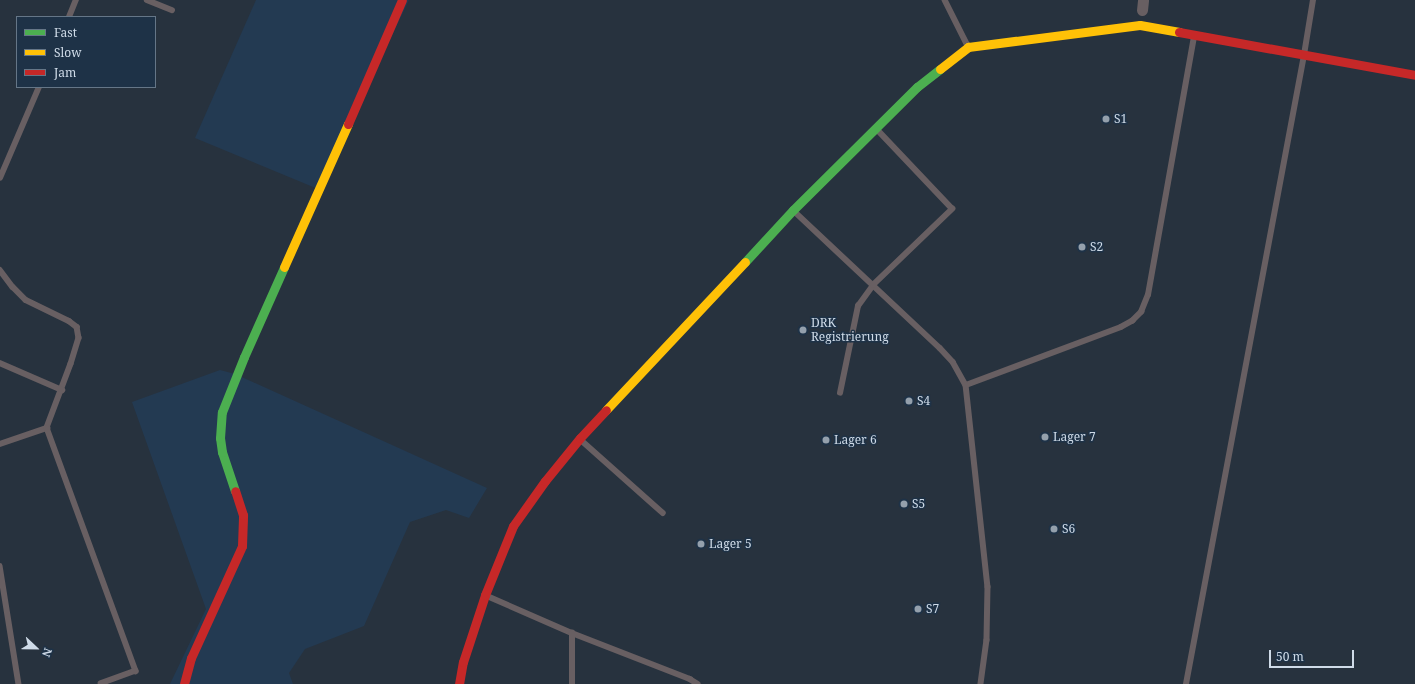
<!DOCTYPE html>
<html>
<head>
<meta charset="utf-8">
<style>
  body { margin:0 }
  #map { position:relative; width:1415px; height:684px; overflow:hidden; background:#27323e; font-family:"Noto Serif",serif }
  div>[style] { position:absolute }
  .built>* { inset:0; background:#233a52 }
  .lane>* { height:5.5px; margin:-2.75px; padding:0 2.75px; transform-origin:2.75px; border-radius:2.75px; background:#685f62 }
  .street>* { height:11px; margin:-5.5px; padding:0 5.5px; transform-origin:5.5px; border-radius:5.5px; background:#685f62 }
  .fast>* { height:9px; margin:-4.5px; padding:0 4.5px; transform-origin:4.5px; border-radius:4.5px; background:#4caf50 }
  .slow>* { height:9px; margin:-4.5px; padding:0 4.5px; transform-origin:4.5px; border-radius:4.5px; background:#ffc107 }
  .jam>* { height:9px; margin:-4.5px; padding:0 4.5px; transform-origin:4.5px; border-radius:4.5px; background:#c62828 }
  .dots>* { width:11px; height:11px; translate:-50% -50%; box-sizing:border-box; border:2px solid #1e3247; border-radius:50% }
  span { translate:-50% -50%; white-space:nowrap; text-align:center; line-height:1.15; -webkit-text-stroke:3px #1e3247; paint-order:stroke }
  .poi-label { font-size:12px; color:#cfdbe8 }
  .left { translate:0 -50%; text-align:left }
  .legend { position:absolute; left:16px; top:16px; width:140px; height:72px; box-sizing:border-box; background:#1e3247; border:1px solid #657687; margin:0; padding:5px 7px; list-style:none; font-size:12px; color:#cfdbe8 }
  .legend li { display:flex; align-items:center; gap:8px; height:20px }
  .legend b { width:20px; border:1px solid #657687 }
  .north { position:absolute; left:16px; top:628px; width:40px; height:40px; -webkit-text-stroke:3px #1e3247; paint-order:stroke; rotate:112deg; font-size:11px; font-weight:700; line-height:16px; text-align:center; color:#cfdbe8 }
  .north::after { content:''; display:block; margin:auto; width:14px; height:18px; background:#cfdbe8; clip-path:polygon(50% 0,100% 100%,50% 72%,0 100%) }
  .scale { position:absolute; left:1269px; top:650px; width:85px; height:18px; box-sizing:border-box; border:2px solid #cfdbe8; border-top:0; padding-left:5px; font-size:12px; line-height:14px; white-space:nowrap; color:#cfdbe8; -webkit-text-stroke:3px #1e3247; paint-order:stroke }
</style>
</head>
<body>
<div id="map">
  <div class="built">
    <div style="clip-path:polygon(256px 0,409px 0,318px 189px,195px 138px)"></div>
    <div style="clip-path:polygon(220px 370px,235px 374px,487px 488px,469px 518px,446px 510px,410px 522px,364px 626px,305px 649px,289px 673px,293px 684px,170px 684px,206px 609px,132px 402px)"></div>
  </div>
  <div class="lane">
    <div style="left:147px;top:0;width:27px;rotate:22deg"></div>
    <div style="left:945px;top:0;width:51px;rotate:63.4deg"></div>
    <div style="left:69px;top:17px;width:18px;rotate:-68deg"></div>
    <div style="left:0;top:178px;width:99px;rotate:-66.8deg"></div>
    <div style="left:794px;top:211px;width:200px;rotate:43.2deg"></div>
    <div style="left:940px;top:348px;width:19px;rotate:47deg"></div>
    <div style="left:953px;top:362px;width:26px;rotate:61deg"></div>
    <div style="left:966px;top:385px;width:165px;rotate:-20.5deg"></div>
    <div style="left:1121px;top:327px;width:13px;rotate:-29deg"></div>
    <div style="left:1132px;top:321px;width:13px;rotate:-45deg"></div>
    <div style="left:1141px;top:312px;width:18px;rotate:-68deg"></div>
    <div style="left:1148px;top:295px;width:263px;rotate:-79.9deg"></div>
    <div style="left:0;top:270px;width:21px;rotate:53deg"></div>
    <div style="left:13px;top:287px;width:18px;rotate:45deg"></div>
    <div style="left:26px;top:300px;width:48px;rotate:26deg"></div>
    <div style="left:69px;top:321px;width:10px;rotate:37deg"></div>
    <div style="left:77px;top:327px;width:11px;rotate:80deg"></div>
    <div style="left:79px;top:338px;width:27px;rotate:107deg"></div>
    <div style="left:71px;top:364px;width:68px;rotate:110.6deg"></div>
    <div style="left:0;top:363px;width:68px;rotate:23.5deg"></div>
    <div style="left:966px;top:385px;width:203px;rotate:83.8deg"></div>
    <div style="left:988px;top:587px;width:53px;rotate:91.1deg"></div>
    <div style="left:987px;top:640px;width:44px;rotate:97.8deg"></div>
    <div style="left:840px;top:393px;width:89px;rotate:-78.3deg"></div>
    <div style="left:858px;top:306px;width:26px;rotate:-54deg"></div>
    <div style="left:873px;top:285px;width:110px;rotate:-43.9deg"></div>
    <div style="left:952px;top:209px;width:110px;rotate:-133.5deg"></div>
    <div style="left:580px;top:439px;width:111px;rotate:41.7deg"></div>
    <div style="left:0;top:444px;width:50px;rotate:-18.8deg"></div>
    <div style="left:47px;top:428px;width:259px;rotate:69.9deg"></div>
    <div style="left:136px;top:671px;width:37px;rotate:160deg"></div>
    <div style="left:0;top:566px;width:120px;rotate:80.9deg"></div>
    <div style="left:485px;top:595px;width:95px;rotate:23.6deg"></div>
    <div style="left:572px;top:633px;width:127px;rotate:21.3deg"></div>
    <div style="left:690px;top:679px;width:9px;rotate:32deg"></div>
    <div style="left:572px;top:684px;width:51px;rotate:-90deg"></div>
    <div style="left:1186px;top:684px;width:640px;rotate:-79.37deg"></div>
    <div style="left:1304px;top:55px;width:56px;rotate:-80.7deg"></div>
  </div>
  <div class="street">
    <div style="left:1142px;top:10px;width:10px;rotate:-84deg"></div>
  </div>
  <div class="fast">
    <div style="left:745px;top:262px;width:71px;rotate:-47.3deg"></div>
    <div style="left:793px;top:210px;width:175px;rotate:-44.8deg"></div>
    <div style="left:917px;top:87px;width:29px;rotate:-38deg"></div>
    <div style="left:235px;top:491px;width:41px;rotate:-108.4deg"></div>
    <div style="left:222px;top:452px;width:14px;rotate:-98deg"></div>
    <div style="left:220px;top:438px;width:26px;rotate:-86deg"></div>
    <div style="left:222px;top:412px;width:59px;rotate:-68.2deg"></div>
    <div style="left:244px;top:357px;width:98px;rotate:-66deg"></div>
  </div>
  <div class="slow">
    <div style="left:940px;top:69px;width:36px;rotate:-38deg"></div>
    <div style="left:968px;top:47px;width:173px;rotate:-7.3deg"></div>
    <div style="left:1140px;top:25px;width:40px;rotate:10deg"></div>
    <div style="left:284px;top:267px;width:157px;rotate:-65.9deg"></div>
    <div style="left:606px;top:410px;width:203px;rotate:-46.8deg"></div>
  </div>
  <div class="jam">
    <div style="left:1179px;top:32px;width:240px;rotate:10.3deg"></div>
    <div style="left:348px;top:124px;width:135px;rotate:-66.5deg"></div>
    <div style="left:184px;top:684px;width:27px;rotate:-75deg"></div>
    <div style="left:191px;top:658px;width:123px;rotate:-65.5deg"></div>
    <div style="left:242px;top:546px;width:31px;rotate:-88deg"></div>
    <div style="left:243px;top:515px;width:25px;rotate:-108deg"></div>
    <div style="left:459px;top:684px;width:22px;rotate:-80deg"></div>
    <div style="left:463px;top:662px;width:71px;rotate:-71.8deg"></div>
    <div style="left:485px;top:595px;width:74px;rotate:-67.9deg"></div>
    <div style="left:513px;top:526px;width:55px;rotate:-54.6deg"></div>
    <div style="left:545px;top:481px;width:55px;rotate:-50.9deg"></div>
    <div style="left:580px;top:438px;width:38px;rotate:-47deg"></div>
  </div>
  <div class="dots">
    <div style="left:1106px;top:119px;background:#94a0ac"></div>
    <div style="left:1082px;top:247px;background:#94a0ac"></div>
    <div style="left:803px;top:330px;background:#94a0ac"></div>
    <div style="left:909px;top:401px;background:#94a0ac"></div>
    <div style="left:1045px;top:437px;background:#94a0ac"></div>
    <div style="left:826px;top:440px;background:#94a0ac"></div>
    <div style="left:904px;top:504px;background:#94a0ac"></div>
    <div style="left:1054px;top:529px;background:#94a0ac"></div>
    <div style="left:701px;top:544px;background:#94a0ac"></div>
    <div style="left:918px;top:609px;background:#94a0ac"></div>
  </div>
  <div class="poi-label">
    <span class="left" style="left:1114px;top:119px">S1</span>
    <span class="left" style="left:1090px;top:247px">S2</span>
    <span class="left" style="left:811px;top:330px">DRK<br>Registrierung</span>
    <span class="left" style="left:917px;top:401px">S4</span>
    <span class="left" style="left:1053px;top:437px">Lager 7</span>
    <span class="left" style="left:834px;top:440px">Lager 6</span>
    <span class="left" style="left:912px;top:504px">S5</span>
    <span class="left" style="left:1062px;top:529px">S6</span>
    <span class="left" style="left:709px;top:544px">Lager 5</span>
    <span class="left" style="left:926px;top:609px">S7</span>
  </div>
  <ul class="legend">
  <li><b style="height:5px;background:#4caf50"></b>Fast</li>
  <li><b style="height:5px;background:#ffc107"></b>Slow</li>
  <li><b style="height:5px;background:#c62828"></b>Jam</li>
  </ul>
  <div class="north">N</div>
  <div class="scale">50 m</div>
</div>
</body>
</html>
